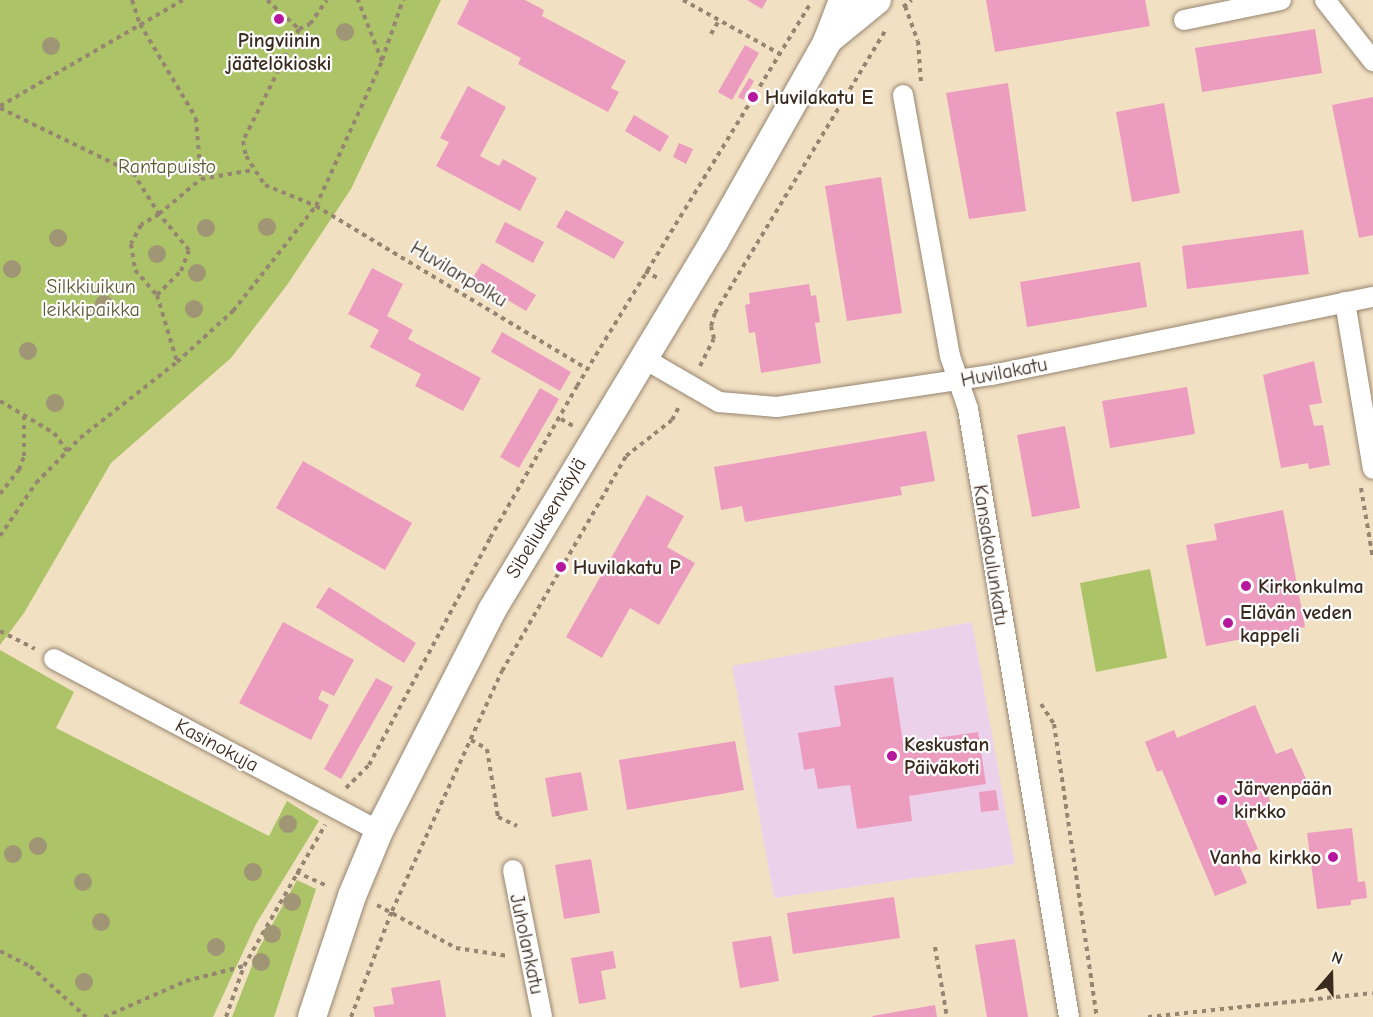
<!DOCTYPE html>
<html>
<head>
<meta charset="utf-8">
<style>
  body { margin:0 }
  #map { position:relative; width:1373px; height:1017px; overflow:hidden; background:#f2e0c3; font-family:"Comic Neue",sans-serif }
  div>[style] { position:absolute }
  .built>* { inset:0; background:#ecd1ea }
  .green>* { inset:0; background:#acc368 }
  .building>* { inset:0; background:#ec9cbf }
  .path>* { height:4px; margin-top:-2px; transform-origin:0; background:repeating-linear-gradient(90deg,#968570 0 4.5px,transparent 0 9px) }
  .roads { filter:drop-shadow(0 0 2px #968570) drop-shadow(0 0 2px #968570) }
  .minor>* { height:20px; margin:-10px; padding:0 10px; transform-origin:10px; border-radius:10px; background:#fff }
  .secondary>* { height:28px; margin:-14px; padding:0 14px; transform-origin:14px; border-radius:14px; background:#fff }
  .trees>* { width:18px; height:18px; margin:-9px; border-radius:50%; background:#a09574 }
  .dots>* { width:16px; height:16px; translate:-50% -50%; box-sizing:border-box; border:3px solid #fff; border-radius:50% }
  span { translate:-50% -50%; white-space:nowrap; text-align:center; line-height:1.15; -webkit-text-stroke:4.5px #fff; paint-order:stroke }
  .poi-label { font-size:20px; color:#3b2a1e; font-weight:700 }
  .left { translate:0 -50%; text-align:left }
  .right { translate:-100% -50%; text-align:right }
  .park-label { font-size:20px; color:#5d5834 }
  .street-label { font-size:20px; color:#3b2a1e }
  .north { position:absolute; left:1301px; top:945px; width:60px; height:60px; -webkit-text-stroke:4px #fff; paint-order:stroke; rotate:20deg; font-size:16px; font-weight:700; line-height:24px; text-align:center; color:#3b2a1e }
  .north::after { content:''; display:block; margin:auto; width:21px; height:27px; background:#3b2a1e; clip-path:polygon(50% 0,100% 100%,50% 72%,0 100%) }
</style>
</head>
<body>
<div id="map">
  <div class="built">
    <div style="clip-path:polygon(972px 622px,1015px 864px,774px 898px,732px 666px)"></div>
  </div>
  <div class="green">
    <div style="clip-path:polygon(0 0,441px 0,351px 189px,287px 285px,231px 358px,111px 463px,24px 613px,0 645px)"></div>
    <div style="clip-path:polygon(1150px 569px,1167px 658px,1096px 672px,1080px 583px)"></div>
    <div style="clip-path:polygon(0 650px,74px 692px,56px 728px,269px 836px,287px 801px,319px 821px,256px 924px,213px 1017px,0 1017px)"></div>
    <div style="clip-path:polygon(297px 880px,316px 889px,274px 1017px,232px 1017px,258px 950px)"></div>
  </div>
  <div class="building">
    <div style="clip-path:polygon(469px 0,525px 0,544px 10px,542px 16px,626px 61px,611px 88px,619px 92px,608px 112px,518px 64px,521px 58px,457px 24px)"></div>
    <div style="clip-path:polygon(747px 0,767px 0,762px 9px)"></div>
    <div style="clip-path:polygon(986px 0,1145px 0,1150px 26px,995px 52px)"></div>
    <div style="clip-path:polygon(1315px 29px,1322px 73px,1202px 92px,1195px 48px)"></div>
    <div style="clip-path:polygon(745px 45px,759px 53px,732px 100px,718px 92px)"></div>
    <div style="clip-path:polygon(749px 78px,754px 81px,743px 100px,738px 97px)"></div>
    <div style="clip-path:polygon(1008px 83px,1026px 211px,969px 219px,946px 93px)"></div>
    <div style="clip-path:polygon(468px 86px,506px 107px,480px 156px,499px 166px,503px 159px,537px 178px,520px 211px,436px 166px,449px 142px,440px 138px)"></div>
    <div style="clip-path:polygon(1373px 97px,1373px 235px,1359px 238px,1332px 105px)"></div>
    <div style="clip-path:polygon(1164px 103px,1180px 193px,1132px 202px,1116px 112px)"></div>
    <div style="clip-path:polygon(634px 115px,669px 136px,660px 152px,625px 131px)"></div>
    <div style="clip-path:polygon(679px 143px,693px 149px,686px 164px,673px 157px)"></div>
    <div style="clip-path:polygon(881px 177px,902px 313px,847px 321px,825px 186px)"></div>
    <div style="clip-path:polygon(566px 210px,624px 242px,614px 259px,556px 227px)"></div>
    <div style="clip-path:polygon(505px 222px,544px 242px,533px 263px,495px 242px)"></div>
    <div style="clip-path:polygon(1303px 230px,1309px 274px,1187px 289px,1182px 246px)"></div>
    <div style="clip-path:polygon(1140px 262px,1147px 307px,1027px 327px,1020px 282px)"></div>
    <div style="clip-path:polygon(482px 263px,536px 295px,526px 311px,472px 279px)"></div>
    <div style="clip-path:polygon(372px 268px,403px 284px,387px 316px,413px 330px,408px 339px,481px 378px,463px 411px,415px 386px,421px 374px,370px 347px,379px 330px,348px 314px)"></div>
    <div style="clip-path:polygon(809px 284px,811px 296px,816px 295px,820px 322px,815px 323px,821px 363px,761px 373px,755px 332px,749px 333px,745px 305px,750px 304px,749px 293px)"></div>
    <div style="clip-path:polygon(502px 332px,571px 372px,560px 391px,491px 352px)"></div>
    <div style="clip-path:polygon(1314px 361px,1322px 403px,1309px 405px,1314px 426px,1323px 425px,1330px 465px,1309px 469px,1308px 463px,1281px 468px,1263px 375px)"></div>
    <div style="clip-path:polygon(1187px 387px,1195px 434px,1110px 448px,1102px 401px)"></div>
    <div style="clip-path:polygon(540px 388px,559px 399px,519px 468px,500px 457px)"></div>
    <div style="clip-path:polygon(1065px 426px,1080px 508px,1032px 517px,1017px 435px)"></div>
    <div style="clip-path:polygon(926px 431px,935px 481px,900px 487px,902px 495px,745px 522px,742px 506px,721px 510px,714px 467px)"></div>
    <div style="clip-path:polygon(303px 461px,412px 523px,385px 570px,276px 508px)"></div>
    <div style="clip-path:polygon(647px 495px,684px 516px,667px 547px,695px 563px,659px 625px,630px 608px,602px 658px,566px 637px)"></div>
    <div style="clip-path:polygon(1283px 510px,1305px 627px,1206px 646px,1186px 545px,1217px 540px,1214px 524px)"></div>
    <div style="clip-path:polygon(329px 587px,416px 643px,404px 663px,316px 607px)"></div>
    <div style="clip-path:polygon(283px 622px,354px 660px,334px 696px,322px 690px,318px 699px,329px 705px,311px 740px,239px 703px)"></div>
    <div style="clip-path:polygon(893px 677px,903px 743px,978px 732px,986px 784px,909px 796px,912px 821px,857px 829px,850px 785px,818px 789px,814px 768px,804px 770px,798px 733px,841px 726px,834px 686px)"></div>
    <div style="clip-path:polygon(376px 678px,393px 687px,341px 779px,324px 769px)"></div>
    <div style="clip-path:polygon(1255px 705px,1276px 754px,1292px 748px,1307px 781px,1277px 794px,1275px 789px,1267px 793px,1272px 805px,1244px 817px,1258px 849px,1236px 858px,1247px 883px,1215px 896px,1162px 770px,1157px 772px,1145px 742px,1174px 730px,1177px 738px)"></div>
    <div style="clip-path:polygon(735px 741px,744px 790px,627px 810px,619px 760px)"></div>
    <div style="clip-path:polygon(581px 772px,588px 810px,552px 817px,545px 778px)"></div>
    <div style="clip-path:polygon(996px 790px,999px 810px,981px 812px,979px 792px)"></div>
    <div style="clip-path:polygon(1352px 828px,1358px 882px,1365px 881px,1367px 898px,1351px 900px,1351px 905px,1317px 909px,1307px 833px)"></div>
    <div style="clip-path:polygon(591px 859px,600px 913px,564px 919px,555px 865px)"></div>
    <div style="clip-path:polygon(894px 897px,900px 938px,793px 954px,787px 913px)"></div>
    <div style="clip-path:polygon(771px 936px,779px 981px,740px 988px,732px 942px)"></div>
    <div style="clip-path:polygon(1015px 939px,1028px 1017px,987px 1017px,975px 945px)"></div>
    <div style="clip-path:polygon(613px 951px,616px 968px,601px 971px,606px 999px,579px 1004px,571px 958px)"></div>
    <div style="clip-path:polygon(440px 980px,446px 1017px,375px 1017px,373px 1007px,394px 1004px,391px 988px)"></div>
    <div style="clip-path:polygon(935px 1005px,937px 1017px,873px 1017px,872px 1016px)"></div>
  </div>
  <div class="path">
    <div style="left:132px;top:0;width:25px;rotate:72deg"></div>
    <div style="left:140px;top:24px;width:109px;rotate:59.2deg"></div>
    <div style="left:196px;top:118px;width:61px;rotate:85.3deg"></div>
    <div style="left:267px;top:0;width:43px;rotate:42.2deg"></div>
    <div style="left:299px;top:29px;width:12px;rotate:-24deg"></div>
    <div style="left:310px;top:24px;width:29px;rotate:-55deg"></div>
    <div style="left:683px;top:0;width:111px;rotate:29.1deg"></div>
    <div style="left:905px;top:6px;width:37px;rotate:70deg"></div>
    <div style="left:918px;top:41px;width:41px;rotate:85.8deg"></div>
    <div style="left:903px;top:7px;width:11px;rotate:-38deg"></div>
    <div style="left:299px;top:29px;width:125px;rotate:116.6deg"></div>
    <div style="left:243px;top:141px;width:15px;rotate:79deg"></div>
    <div style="left:246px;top:156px;width:35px;rotate:57deg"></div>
    <div style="left:265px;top:185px;width:55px;rotate:22.4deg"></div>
    <div style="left:316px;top:206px;width:316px;rotate:31deg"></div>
    <div style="left:711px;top:34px;width:16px;rotate:-60deg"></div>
    <div style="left:382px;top:60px;width:64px;rotate:-70.7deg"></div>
    <div style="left:0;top:106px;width:211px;rotate:-30.1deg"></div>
    <div style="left:0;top:108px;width:148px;rotate:26deg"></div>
    <div style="left:133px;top:173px;width:49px;rotate:57.6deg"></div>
    <div style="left:159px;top:214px;width:21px;rotate:149deg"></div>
    <div style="left:141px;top:225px;width:21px;rotate:118deg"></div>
    <div style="left:131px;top:244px;width:26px;rotate:81deg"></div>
    <div style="left:135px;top:270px;width:33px;rotate:49deg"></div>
    <div style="left:157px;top:295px;width:70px;rotate:73.4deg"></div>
    <div style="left:645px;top:271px;width:18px;rotate:29deg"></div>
    <div style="left:157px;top:295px;width:34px;rotate:-45deg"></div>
    <div style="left:181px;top:271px;width:22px;rotate:-69deg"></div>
    <div style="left:189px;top:250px;width:47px;rotate:-129.8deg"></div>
    <div style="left:159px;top:214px;width:55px;rotate:-39.8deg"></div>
    <div style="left:201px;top:179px;width:53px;rotate:-9.8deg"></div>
    <div style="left:700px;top:366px;width:30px;rotate:-63deg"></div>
    <div style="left:714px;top:339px;width:13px;rotate:-103deg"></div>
    <div style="left:711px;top:326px;width:14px;rotate:-73deg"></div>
    <div style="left:715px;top:313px;width:331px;rotate:-58.9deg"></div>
    <div style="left:0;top:401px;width:63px;rotate:30.7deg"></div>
    <div style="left:54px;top:433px;width:24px;rotate:54deg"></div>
    <div style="left:561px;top:419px;width:14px;rotate:30deg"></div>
    <div style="left:1361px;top:488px;width:72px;rotate:80.4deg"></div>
    <div style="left:0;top:494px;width:31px;rotate:-52deg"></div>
    <div style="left:19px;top:470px;width:15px;rotate:-70deg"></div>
    <div style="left:24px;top:456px;width:41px;rotate:-90deg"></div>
    <div style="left:0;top:536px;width:64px;rotate:-55.8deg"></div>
    <div style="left:36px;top:483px;width:63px;rotate:-45.6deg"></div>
    <div style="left:80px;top:438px;width:123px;rotate:-38.1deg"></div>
    <div style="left:177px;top:362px;width:76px;rotate:-42.3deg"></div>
    <div style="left:233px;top:311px;width:134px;rotate:-51.7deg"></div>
    <div style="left:316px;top:206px;width:159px;rotate:-65.5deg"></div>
    <div style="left:382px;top:61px;width:66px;rotate:-111.5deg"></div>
    <div style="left:0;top:631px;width:39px;rotate:27deg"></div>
    <div style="left:1041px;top:704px;width:24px;rotate:57deg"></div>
    <div style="left:1054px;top:724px;width:296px;rotate:81.7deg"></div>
    <div style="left:471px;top:740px;width:18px;rotate:29deg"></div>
    <div style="left:487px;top:749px;width:69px;rotate:80.8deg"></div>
    <div style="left:498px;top:817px;width:21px;rotate:25deg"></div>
    <div style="left:346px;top:788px;width:33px;rotate:-45deg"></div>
    <div style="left:369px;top:765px;width:257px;rotate:-61.9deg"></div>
    <div style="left:490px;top:538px;width:175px;rotate:-60.2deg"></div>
    <div style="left:577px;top:386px;width:449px;rotate:-58.6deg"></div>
    <div style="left:296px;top:872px;width:35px;rotate:24deg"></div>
    <div style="left:377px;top:905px;width:90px;rotate:28.6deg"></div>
    <div style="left:456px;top:948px;width:53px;rotate:8.7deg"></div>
    <div style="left:935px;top:947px;width:71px;rotate:80.3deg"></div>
    <div style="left:0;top:951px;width:34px;rotate:27deg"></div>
    <div style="left:30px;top:966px;width:76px;rotate:42.3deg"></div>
    <div style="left:104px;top:1017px;width:90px;rotate:-23.7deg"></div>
    <div style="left:186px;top:981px;width:60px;rotate:-14.5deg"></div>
    <div style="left:226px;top:1017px;width:54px;rotate:-70.6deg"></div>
    <div style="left:244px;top:966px;width:163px;rotate:-60.1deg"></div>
    <div style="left:351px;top:1017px;width:114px;rotate:-68.9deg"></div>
    <div style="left:392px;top:911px;width:264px;rotate:-65.4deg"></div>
    <div style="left:502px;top:671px;width:248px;rotate:-60deg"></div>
    <div style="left:626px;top:456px;width:58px;rotate:-38deg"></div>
    <div style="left:672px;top:420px;width:17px;rotate:-62deg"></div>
    <div style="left:1148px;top:1017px;width:226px;rotate:-6.1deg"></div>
  </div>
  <div class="roads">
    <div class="minor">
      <div style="left:1325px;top:0;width:78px;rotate:51.8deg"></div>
      <div style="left:1184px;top:20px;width:99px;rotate:-11.7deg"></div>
      <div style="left:903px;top:95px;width:265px;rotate:79.8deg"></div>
      <div style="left:950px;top:356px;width:56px;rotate:71.2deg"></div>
      <div style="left:968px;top:409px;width:616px;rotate:80.57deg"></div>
      <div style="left:1345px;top:302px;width:169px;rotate:80.5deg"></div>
      <div style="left:643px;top:358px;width:88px;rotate:30.1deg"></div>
      <div style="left:719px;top:402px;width:58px;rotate:4.9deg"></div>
      <div style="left:777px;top:407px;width:217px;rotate:-8.5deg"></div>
      <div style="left:992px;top:375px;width:389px;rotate:-11.6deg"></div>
      <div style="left:54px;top:659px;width:368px;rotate:27.9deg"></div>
      <div style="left:513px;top:870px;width:150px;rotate:78.8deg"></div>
    </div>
    <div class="secondary">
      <div style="left:828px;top:40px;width:63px;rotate:-39.2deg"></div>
      <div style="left:312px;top:1017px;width:127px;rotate:-71.7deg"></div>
      <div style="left:352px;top:896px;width:70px;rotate:-67.4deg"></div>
      <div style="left:379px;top:831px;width:248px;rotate:-62.9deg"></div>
      <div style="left:492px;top:610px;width:430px;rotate:-58.9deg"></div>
      <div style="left:714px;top:242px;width:230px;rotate:-60.5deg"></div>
      <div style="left:827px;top:42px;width:45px;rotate:-69.1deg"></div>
    </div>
  </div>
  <div class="trees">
    <div style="left:345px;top:32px"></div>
    <div style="left:51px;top:46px"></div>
    <div style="left:267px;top:227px"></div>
    <div style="left:206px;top:228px"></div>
    <div style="left:58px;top:238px"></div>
    <div style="left:157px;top:254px"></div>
    <div style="left:12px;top:269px"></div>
    <div style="left:197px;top:273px"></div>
    <div style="left:104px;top:304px"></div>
    <div style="left:194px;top:309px"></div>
    <div style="left:28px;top:351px"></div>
    <div style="left:55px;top:403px"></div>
    <div style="left:288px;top:824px"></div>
    <div style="left:38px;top:846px"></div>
    <div style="left:13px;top:854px"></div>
    <div style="left:253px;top:872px"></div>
    <div style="left:83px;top:882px"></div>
    <div style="left:292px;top:902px"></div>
    <div style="left:101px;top:922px"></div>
    <div style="left:272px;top:934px"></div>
    <div style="left:216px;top:947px"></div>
    <div style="left:261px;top:962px"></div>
    <div style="left:84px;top:982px"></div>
  </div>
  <div class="dots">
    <div style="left:279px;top:19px;background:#b5179e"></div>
    <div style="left:753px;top:97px;background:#b5179e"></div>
    <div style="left:561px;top:567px;background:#b5179e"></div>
    <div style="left:1246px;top:586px;background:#b5179e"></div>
    <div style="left:1228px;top:623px;background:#b5179e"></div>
    <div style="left:892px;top:756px;background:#b5179e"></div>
    <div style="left:1222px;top:800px;background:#b5179e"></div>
    <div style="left:1333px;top:857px;background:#b5179e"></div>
  </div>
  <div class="poi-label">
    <span style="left:279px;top:52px">Pingviinin<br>jäätelökioski</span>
    <span class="left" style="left:765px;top:97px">Huvilakatu E</span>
    <span class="left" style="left:573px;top:567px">Huvilakatu P</span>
    <span class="left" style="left:1258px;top:586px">Kirkonkulma</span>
    <span class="left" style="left:1240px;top:624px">Elävän veden<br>kappeli</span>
    <span class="left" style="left:904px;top:756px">Keskustan<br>Päiväkoti</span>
    <span class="left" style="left:1234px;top:800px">Järvenpään<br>kirkko</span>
    <span class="right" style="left:1321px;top:857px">Vanha kirkko</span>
  </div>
  <div class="park-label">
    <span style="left:167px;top:166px">Rantapuisto</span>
    <span style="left:91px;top:298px">Silkkiuikun<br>leikkipaikka</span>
  </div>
  <div class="street-label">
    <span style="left:459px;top:274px;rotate:31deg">Huvilanpolku</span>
    <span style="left:1004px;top:372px;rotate:-11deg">Huvilakatu</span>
    <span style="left:546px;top:518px;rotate:-59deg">Sibeliuksenväylä</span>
    <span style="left:991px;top:555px;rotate:81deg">Kansakoulunkatu</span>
    <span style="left:217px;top:745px;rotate:28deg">Kasinokuja</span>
    <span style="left:527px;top:944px;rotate:78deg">Juholankatu</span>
  </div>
  <div class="north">N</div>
</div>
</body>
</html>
